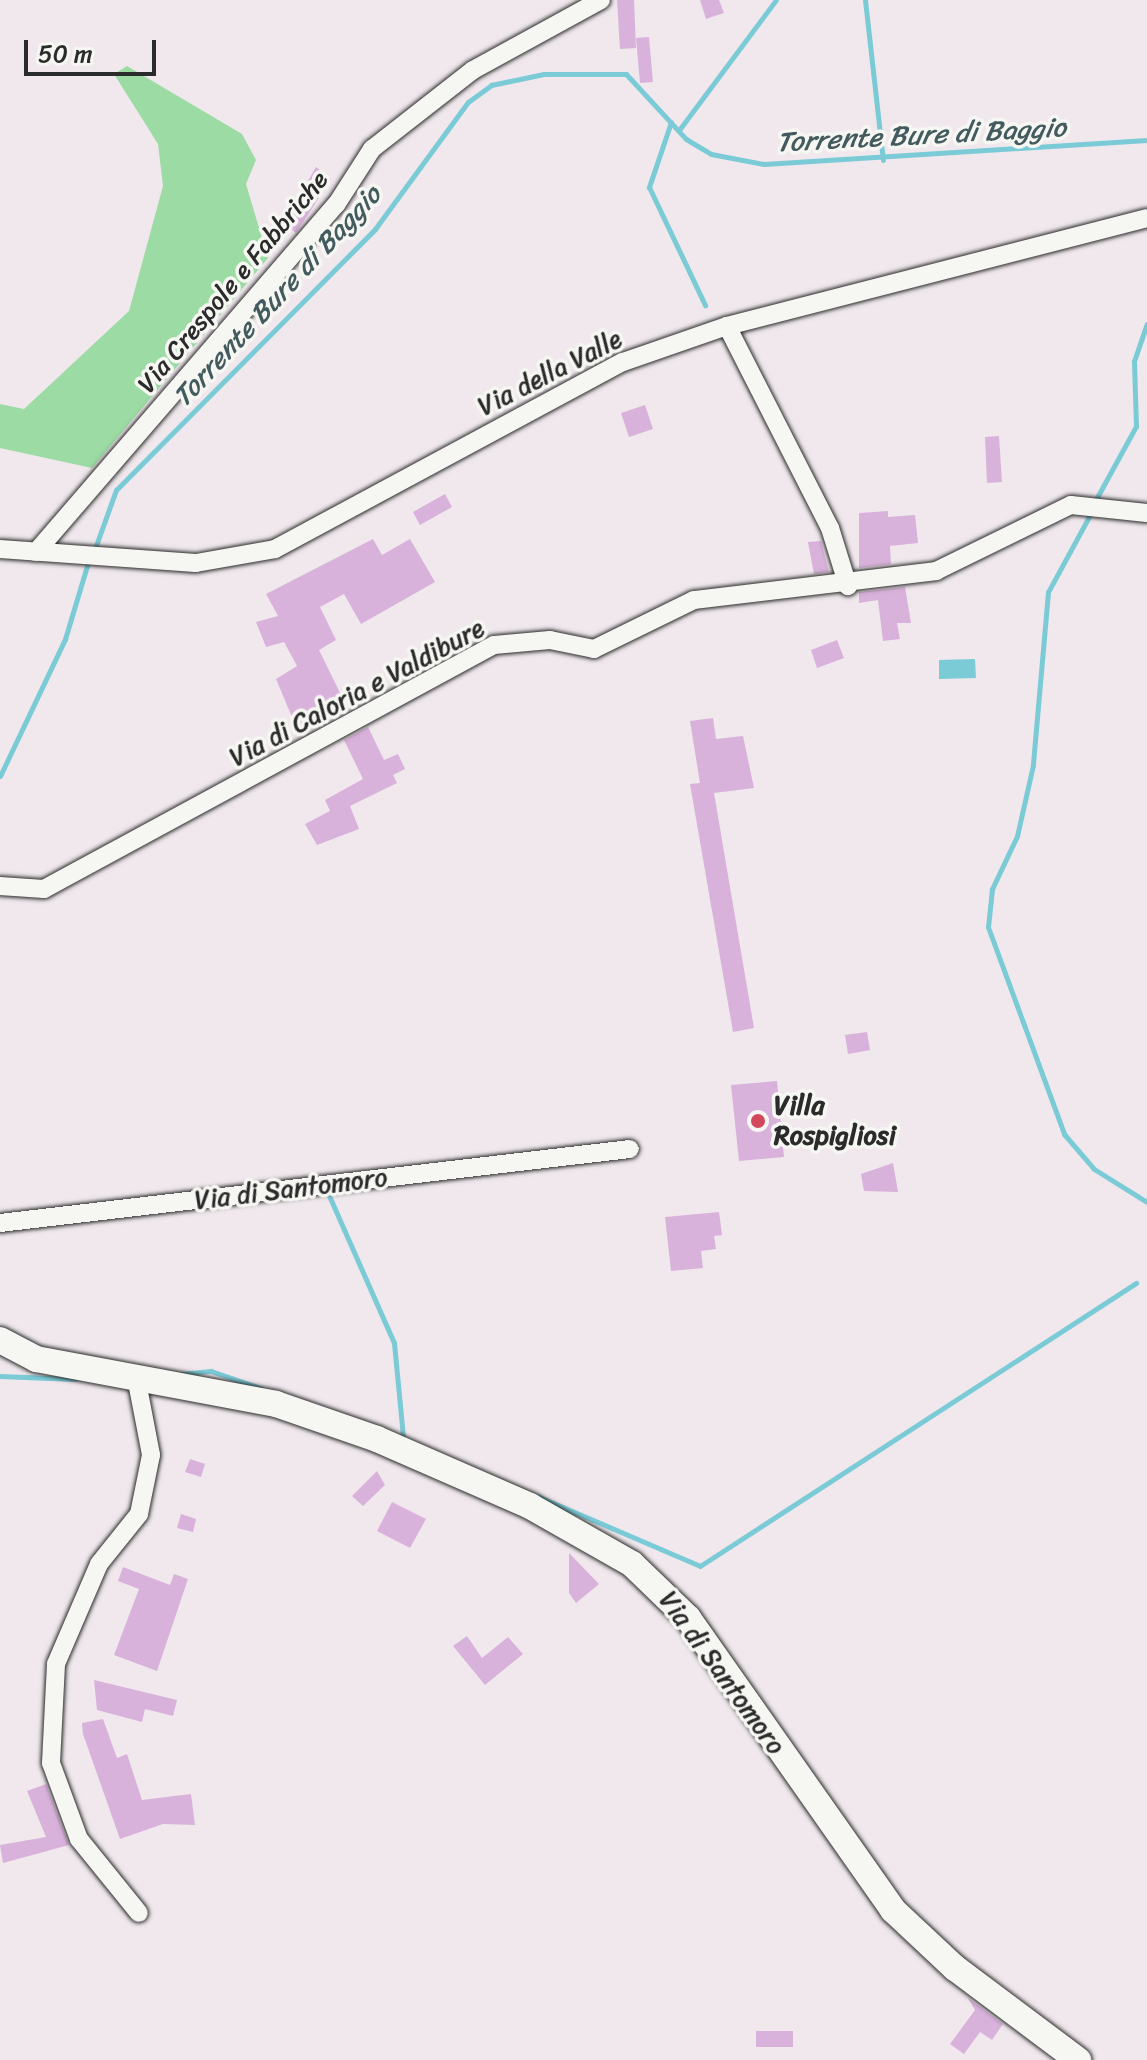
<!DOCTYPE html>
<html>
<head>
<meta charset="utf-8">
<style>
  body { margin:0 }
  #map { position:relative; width:1147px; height:2060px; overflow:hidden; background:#f0e8ed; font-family:Sriracha,sans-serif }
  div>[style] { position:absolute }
  .green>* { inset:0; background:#9cdba4 }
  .water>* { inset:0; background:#7bcbd7 }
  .stream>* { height:5px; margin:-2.5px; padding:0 2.5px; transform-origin:2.5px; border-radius:2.5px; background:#7bcbd7 }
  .building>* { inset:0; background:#d9b2db }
  .roads { filter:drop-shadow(0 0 2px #2b2b2b) drop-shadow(0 0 2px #2b2b2b) }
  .street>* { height:18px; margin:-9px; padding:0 9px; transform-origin:9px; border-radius:9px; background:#f6f6f2 }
  .secondary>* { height:26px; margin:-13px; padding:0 13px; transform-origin:13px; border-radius:13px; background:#f6f6f2 }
  .dots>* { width:22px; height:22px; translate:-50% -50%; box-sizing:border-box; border:4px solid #f6f6f2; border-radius:50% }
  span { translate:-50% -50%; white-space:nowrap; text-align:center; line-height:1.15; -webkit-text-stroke:7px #f6f6f2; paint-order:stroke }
  .street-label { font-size:26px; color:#2b2b2b }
  .poi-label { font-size:26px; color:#2b2b2b; font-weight:700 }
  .left { translate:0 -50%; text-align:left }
  .water-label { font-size:28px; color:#435b5f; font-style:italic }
  .scale { position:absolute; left:24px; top:40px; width:132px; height:36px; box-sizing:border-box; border:4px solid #2b2b2b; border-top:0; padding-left:10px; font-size:24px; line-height:28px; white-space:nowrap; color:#2b2b2b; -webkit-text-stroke:6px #f6f6f2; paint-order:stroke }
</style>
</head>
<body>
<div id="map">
  <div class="green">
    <div style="clip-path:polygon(127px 66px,242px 134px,256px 160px,246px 184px,268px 258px,92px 468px,0 448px,0 404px,24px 409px,129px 311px,163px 186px,158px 144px,114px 74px)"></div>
  </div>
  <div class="water">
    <div style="clip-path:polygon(975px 659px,976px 678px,939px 679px,939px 660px)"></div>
  </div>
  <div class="stream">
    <div style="left:865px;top:0;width:161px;rotate:83.6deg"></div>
    <div style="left:671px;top:122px;width:69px;rotate:108.7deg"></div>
    <div style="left:649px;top:187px;width:131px;rotate:64.6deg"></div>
    <div style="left:679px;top:130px;width:162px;rotate:-53.3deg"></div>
    <div style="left:1095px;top:501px;width:85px;rotate:-61.3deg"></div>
    <div style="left:1136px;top:426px;width:65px;rotate:-91.8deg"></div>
    <div style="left:1134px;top:361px;width:39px;rotate:-71deg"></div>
    <div style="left:1092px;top:511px;width:92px;rotate:118.5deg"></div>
    <div style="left:1048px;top:592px;width:174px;rotate:95deg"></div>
    <div style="left:1033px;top:765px;width:73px;rotate:102.7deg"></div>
    <div style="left:1017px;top:836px;width:59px;rotate:115.3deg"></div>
    <div style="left:992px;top:889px;width:38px;rotate:96deg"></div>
    <div style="left:988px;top:927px;width:221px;rotate:69.8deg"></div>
    <div style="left:1064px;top:1134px;width:46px;rotate:49.4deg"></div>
    <div style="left:1094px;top:1169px;width:62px;rotate:31.9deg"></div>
    <div style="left:94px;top:551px;width:65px;rotate:-70.2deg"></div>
    <div style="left:116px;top:490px;width:368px;rotate:-45.2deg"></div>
    <div style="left:375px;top:229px;width:157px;rotate:-53.8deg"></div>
    <div style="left:468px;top:102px;width:29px;rotate:-36deg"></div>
    <div style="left:491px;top:85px;width:54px;rotate:-11.7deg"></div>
    <div style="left:544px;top:74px;width:82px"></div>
    <div style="left:626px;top:74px;width:88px;rotate:47.3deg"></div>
    <div style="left:686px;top:139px;width:29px;rotate:31deg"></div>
    <div style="left:711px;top:154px;width:54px;rotate:10.7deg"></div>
    <div style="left:764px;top:164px;width:384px;rotate:-3.6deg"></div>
    <div style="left:0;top:776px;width:152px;rotate:-64.6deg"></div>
    <div style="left:65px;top:639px;width:84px;rotate:-73.3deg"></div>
    <div style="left:327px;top:1191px;width:166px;rotate:66.2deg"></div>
    <div style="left:394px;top:1343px;width:94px;rotate:84.5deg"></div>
    <div style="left:181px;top:1374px;width:30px;rotate:-6deg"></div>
    <div style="left:211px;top:1371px;width:52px;rotate:19.1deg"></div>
    <div style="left:0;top:1376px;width:75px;rotate:2.3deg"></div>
    <div style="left:537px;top:1496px;width:177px;rotate:23.2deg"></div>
    <div style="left:700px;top:1566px;width:520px;rotate:-32.99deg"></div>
  </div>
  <div class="building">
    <div style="clip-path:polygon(617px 0,634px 0,636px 48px,620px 49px)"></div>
    <div style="clip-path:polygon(700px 0,719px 0,724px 13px,706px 19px)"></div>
    <div style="clip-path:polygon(649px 37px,653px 82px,640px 83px,636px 38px)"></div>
    <div style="clip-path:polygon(316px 167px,331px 179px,296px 233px,283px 223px)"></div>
    <div style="clip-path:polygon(645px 405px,653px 429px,629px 437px,621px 413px)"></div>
    <div style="clip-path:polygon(999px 436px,1002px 482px,987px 483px,985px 437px)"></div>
    <div style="clip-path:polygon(445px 494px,452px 507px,420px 525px,413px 512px)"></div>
    <div style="clip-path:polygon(888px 511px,888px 517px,915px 515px,918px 543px,890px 546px,891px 564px,859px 568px,859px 513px)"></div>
    <div style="clip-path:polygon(373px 539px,382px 555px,410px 539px,435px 582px,361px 624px,344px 594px,320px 607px,336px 640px,319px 650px,346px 705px,300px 736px,276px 679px,297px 666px,284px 642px,266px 647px,256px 622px,278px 616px,266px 594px)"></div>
    <div style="clip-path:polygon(821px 541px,829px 572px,814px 574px,808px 542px)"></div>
    <div style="clip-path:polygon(905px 587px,911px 623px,897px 623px,900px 639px,883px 641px,878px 600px,859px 603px,859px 592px)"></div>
    <div style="clip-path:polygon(837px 640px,844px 658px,817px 668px,811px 650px)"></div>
    <div style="clip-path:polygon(713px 718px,716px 739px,743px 736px,754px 788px,714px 793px,754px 1028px,733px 1032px,690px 784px,700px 783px,690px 721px)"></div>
    <div style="clip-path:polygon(368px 727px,384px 760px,398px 754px,405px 769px,393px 775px,397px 783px,350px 806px,359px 829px,317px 845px,305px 824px,330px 811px,325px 800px,363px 779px,344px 740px)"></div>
    <div style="clip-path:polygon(867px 1032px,870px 1050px,848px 1054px,845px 1035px)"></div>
    <div style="clip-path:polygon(777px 1081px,784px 1157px,739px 1161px,731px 1085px)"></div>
    <div style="clip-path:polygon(893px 1163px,898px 1192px,864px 1191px,861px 1174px)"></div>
    <div style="clip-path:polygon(719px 1212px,722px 1235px,714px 1236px,716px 1249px,701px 1251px,703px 1268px,671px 1271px,665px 1217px)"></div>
    <div style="clip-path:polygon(190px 1459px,205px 1464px,201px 1477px,185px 1472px)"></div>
    <div style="clip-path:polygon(377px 1471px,385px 1485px,363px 1506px,352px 1496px)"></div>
    <div style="clip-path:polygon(392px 1502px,426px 1519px,410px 1548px,377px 1531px)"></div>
    <div style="clip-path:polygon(181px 1514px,196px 1519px,193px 1532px,177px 1528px)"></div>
    <div style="clip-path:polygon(569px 1553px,599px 1584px,576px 1603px,569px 1593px)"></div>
    <div style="clip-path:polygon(123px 1567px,170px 1585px,174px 1574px,188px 1579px,157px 1671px,114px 1655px,139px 1589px,118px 1581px)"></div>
    <div style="clip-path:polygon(467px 1636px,482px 1658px,508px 1637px,523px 1654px,485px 1685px,453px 1646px)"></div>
    <div style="clip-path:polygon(94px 1680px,177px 1700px,173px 1716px,145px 1709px,142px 1722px,97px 1710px)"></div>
    <div style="clip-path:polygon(103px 1719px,117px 1758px,127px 1754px,142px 1800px,191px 1794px,195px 1825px,163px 1824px,120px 1839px,83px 1734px,82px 1723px)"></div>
    <div style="clip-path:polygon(46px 1784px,69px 1845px,3px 1863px,0 1845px,46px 1837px,27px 1791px)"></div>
    <div style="clip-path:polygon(968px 1998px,1003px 2024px,992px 2040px,980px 2032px,964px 2054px,950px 2044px,975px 2010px)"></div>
    <div style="clip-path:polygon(756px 2031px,793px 2031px,793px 2047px,756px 2047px)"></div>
  </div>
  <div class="roads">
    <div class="street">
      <div style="left:727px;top:326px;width:227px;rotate:63deg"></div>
      <div style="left:830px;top:528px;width:61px;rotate:72.8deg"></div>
      <div style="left:0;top:549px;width:196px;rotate:4.1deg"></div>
      <div style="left:196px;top:563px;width:80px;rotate:-10deg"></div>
      <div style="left:275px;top:549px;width:395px;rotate:-28.3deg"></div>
      <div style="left:623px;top:362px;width:110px;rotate:-19.1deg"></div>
      <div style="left:727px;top:326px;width:434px;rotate:-14.4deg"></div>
      <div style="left:36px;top:552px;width:459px;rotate:-49.2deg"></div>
      <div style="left:336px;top:205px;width:67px;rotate:-57.3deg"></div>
      <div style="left:372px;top:149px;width:128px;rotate:-38deg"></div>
      <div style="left:473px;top:70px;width:146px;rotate:-28.7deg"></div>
      <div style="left:0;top:886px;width:44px;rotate:3.9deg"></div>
      <div style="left:44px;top:889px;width:512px;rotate:-28.47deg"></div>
      <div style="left:494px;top:645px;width:56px;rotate:-5.1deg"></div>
      <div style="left:550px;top:640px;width:45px;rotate:11.6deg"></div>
      <div style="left:594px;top:649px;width:111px;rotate:-26.1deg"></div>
      <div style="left:694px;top:600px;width:244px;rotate:-6.8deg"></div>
      <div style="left:936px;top:571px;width:150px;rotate:-26.1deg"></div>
      <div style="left:1071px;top:505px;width:76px;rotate:6deg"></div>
      <div style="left:0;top:1223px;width:634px;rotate:-6.7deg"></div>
      <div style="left:137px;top:1382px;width:74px;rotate:79.1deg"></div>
      <div style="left:151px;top:1455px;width:60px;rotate:101.5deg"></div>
      <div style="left:139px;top:1514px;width:64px;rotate:128.7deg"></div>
      <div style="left:99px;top:1564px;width:109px;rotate:113.3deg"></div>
      <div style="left:56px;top:1664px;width:99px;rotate:92.9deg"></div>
      <div style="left:51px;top:1763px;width:81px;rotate:69.8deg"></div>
      <div style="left:79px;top:1839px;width:95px;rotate:51deg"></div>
    </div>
    <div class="secondary">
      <div style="left:0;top:1340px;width:41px;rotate:27.8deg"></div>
      <div style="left:36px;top:1359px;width:244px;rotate:10.6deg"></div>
      <div style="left:276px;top:1404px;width:107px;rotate:19.1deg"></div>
      <div style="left:377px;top:1439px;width:167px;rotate:23.6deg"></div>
      <div style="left:530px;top:1506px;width:117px;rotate:29.6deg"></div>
      <div style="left:632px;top:1564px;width:78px;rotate:44deg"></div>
      <div style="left:688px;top:1618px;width:357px;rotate:54.9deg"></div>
      <div style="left:893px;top:1910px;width:85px;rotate:43.1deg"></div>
      <div style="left:955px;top:1968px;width:154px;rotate:36.8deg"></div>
    </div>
  </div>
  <div class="dots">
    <div style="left:758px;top:1121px;background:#d1495b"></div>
  </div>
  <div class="street-label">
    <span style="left:233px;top:282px;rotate:-50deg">Via Crespole e Fabbriche</span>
    <span style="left:550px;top:373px;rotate:-27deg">Via della Valle</span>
    <span style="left:357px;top:693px;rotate:-28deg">Via di Caloria e Valdibure</span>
    <span style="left:291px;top:1189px;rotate:-7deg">Via di Santomoro</span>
    <span style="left:722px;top:1673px;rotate:54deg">Via di Santomoro</span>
  </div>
  <div class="poi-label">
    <span class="left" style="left:774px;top:1121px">Villa<br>Rospigliosi</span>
  </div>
  <div class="water-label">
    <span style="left:921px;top:135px;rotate:-3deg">Torrente Bure di Baggio</span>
    <span style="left:277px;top:296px;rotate:-47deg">Torrente Bure di Baggio</span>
  </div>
  <div class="scale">50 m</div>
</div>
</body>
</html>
